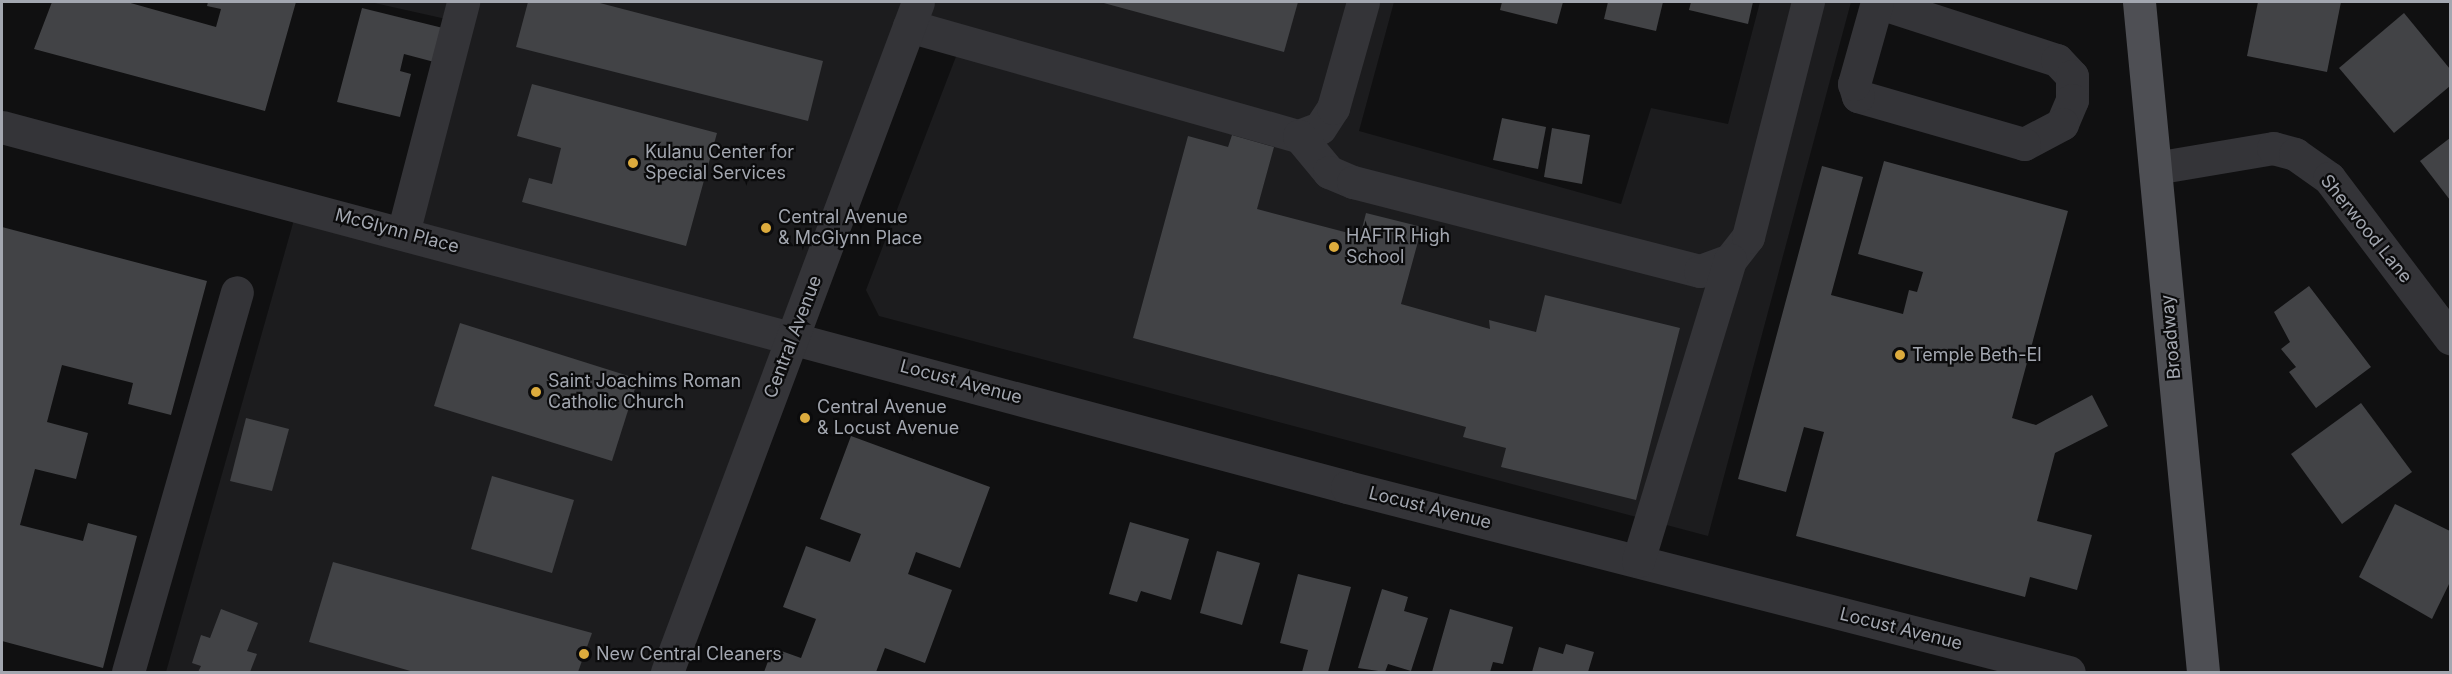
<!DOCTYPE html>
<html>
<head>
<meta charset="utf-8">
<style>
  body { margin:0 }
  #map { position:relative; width:2452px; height:674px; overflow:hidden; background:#101011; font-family:Inter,sans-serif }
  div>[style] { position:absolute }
  .built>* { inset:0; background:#1c1c1e }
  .building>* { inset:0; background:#424346 }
  .minor>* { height:33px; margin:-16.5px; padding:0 16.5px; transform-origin:16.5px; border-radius:16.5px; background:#343438 }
  .major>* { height:33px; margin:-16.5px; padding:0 16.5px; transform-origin:16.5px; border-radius:16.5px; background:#4e4f54 }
  .dots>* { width:16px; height:16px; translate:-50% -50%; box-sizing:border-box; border:3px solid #0b0b0c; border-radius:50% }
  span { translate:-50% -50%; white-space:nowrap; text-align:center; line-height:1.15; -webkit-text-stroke:4.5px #0b0b0c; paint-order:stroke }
  .poi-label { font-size:18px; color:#a3a7b0 }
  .left { translate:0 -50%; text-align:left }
  .street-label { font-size:18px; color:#a3a7b0 }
  .frame { position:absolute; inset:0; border:3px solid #a3a7b0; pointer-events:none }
</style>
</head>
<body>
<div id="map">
  <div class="built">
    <div style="clip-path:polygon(370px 2px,1394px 2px,1359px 131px,1621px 204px,1651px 108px,1728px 124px,1760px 2px,1851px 2px,1708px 536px,879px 316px,866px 290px,967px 28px,909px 13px,663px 672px,166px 672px,299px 202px,390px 228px,455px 21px)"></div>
  </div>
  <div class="building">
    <div style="clip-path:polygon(52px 2px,127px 2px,216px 27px,221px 9px,207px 6px,208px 2px,296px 2px,265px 111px,34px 49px)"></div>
    <div style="clip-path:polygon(528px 2px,596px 2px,823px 61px,808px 121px,516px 47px)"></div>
    <div style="clip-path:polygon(1100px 2px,1298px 2px,1284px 52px)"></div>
    <div style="clip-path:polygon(1502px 2px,1563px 2px,1557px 24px,1500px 10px)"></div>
    <div style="clip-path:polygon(1608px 2px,1663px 2px,1656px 31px,1604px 19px)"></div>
    <div style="clip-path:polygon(1691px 2px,1753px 2px,1748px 24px,1689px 10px)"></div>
    <div style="clip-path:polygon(2258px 2px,2341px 2px,2327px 72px,2247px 56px)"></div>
    <div style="clip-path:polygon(362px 8px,447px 29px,438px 63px,404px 54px,400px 71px,411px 74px,400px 117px,337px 102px)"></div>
    <div style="clip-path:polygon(2404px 13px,2450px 69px,2450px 86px,2394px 133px,2339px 68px)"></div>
    <div style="clip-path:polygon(532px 84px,717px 133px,686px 246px,522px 202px,529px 178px,552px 184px,561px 148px,517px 136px)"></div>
    <div style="clip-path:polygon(1502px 118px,1546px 127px,1538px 169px,1493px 160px)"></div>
    <div style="clip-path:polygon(1552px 128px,1590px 135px,1582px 184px,1544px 177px)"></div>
    <div style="clip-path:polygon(1232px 135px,1274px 147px,1257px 209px,1360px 236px,1366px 213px,1422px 227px,1401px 304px,1490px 329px,1489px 320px,1536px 332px,1545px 295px,1680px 328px,1636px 500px,1501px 467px,1506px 448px,1463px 437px,1466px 427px,1133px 338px,1188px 136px,1228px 147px)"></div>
    <div style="clip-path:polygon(2450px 138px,2450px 200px,2420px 161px)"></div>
    <div style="clip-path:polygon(1884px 161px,2068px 211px,2012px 418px,2036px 425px,2092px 395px,2108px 426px,2055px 453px,2037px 521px,2092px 535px,2077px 590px,2030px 577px,2025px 597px,1796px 536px,1824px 432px,1804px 427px,1786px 492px,1738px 479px,1822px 166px,1863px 177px,1831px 295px,1903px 314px,1909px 290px,1917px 292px,1923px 272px,1858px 254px)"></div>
    <div style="clip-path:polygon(2px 227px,207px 281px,171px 415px,128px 404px,133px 383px,62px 365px,47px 422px,88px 433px,76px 479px,35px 469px,20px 525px,83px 541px,88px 523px,137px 536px,103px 668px,2px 641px)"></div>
    <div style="clip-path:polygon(2309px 286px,2371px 367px,2316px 408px,2289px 372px,2296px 367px,2281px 349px,2290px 342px,2274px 312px)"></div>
    <div style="clip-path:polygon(460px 323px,638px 379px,612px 461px,434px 406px)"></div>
    <div style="clip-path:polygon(2361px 403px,2412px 472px,2342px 524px,2291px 454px)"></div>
    <div style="clip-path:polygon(246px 418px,289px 429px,272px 491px,230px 481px)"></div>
    <div style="clip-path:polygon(851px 436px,990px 487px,960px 568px,916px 552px,908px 574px,952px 590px,925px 663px,885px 648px,876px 672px,764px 672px,773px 648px,801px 658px,816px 619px,783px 607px,806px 546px,850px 562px,861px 534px,820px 519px)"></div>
    <div style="clip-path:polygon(492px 476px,574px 500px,552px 573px,471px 549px)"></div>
    <div style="clip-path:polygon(2395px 504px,2450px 531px,2450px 582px,2432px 619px,2359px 577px)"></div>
    <div style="clip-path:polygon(1130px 522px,1189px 539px,1171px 600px,1141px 591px,1137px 602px,1109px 594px)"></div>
    <div style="clip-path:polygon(1217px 551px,1260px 563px,1242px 625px,1200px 613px)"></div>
    <div style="clip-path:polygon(333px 562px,592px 633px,578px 672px,414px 672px,309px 642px)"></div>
    <div style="clip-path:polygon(1298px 574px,1351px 587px,1328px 672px,1302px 672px,1308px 650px,1280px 643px)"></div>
    <div style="clip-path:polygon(1382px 589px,1408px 597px,1404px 611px,1428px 618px,1411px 671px,1388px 664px,1385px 672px,1358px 668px)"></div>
    <div style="clip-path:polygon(221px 609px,258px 623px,247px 651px,257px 654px,250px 672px,198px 672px,201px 666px,192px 663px,201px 635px,210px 638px)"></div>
    <div style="clip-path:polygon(1450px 609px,1513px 627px,1503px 664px,1493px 662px,1490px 672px,1432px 672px)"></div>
    <div style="clip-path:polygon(1566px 644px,1594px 652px,1588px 672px,1532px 672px,1539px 647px,1563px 654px)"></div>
  </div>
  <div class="minor">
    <div style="left:1877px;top:2px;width:189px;rotate:17.9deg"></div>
    <div style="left:2057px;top:60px;width:22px;rotate:47deg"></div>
    <div style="left:2072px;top:76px;width:24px;rotate:90deg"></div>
    <div style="left:2072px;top:100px;width:26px;rotate:113deg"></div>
    <div style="left:2062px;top:124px;width:43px;rotate:152.2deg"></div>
    <div style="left:2024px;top:144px;width:173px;rotate:-163.9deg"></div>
    <div style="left:1858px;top:96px;width:13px;rotate:-108deg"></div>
    <div style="left:1854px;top:84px;width:85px;rotate:-74.3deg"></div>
    <div style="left:909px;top:26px;width:405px;rotate:15.8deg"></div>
    <div style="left:1299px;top:136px;width:22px;rotate:-21deg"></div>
    <div style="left:1320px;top:128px;width:24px;rotate:-57deg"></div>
    <div style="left:1333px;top:108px;width:110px;rotate:-74.2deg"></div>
    <div style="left:2px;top:127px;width:1392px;rotate:14.98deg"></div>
    <div style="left:1347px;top:487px;width:745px;rotate:14.37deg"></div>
    <div style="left:1299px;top:136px;width:47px;rotate:50.2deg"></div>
    <div style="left:1329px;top:172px;width:26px;rotate:23deg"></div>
    <div style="left:1353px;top:182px;width:358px;rotate:14.4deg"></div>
    <div style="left:1700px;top:271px;width:32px;rotate:-20deg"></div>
    <div style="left:1730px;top:260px;width:29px;rotate:-52deg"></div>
    <div style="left:1748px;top:237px;width:243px;rotate:-75.7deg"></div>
    <div style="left:2155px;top:168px;width:120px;rotate:-9.6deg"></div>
    <div style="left:2273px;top:148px;width:23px;rotate:15deg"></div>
    <div style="left:2295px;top:154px;width:42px;rotate:35.2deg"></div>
    <div style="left:2329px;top:178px;width:201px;rotate:52.9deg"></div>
    <div style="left:403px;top:233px;width:239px;rotate:-75.4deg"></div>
    <div style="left:1638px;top:561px;width:315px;rotate:-73deg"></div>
    <div style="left:128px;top:672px;width:395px;rotate:-74deg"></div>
    <div style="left:667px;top:672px;width:715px;rotate:-69.46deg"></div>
  </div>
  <div class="major">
    <div style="left:2139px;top:2px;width:673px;rotate:84.54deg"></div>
  </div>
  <div class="dots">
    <div style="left:633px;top:163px;background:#dcab3d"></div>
    <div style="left:766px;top:228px;background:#dcab3d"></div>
    <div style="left:1334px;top:247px;background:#dcab3d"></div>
    <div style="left:1900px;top:355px;background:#dcab3d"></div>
    <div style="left:536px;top:392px;background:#dcab3d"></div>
    <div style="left:805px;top:418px;background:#dcab3d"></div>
    <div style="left:584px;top:654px;background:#dcab3d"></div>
  </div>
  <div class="poi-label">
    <span class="left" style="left:645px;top:163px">Kulanu Center for<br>Special Services</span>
    <span class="left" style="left:778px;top:228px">Central Avenue<br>&amp; McGlynn Place</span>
    <span class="left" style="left:1346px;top:247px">HAFTR High<br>School</span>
    <span class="left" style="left:1912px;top:355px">Temple Beth-El</span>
    <span class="left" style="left:548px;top:392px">Saint Joachims Roman<br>Catholic Church</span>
    <span class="left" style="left:817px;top:418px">Central Avenue<br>&amp; Locust Avenue</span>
    <span class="left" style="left:596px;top:654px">New Central Cleaners</span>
  </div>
  <div class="street-label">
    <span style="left:2366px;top:229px;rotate:51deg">Sherwood Lane</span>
    <span style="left:397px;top:231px;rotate:15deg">McGlynn Place</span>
    <span style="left:793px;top:337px;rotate:-69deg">Central Avenue</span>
    <span style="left:2171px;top:337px;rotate:-95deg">Broadway</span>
    <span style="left:961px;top:382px;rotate:15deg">Locust Avenue</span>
    <span style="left:1430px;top:508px;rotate:14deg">Locust Avenue</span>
    <span style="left:1901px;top:629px;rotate:14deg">Locust Avenue</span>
  </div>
  <div class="frame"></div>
</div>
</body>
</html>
